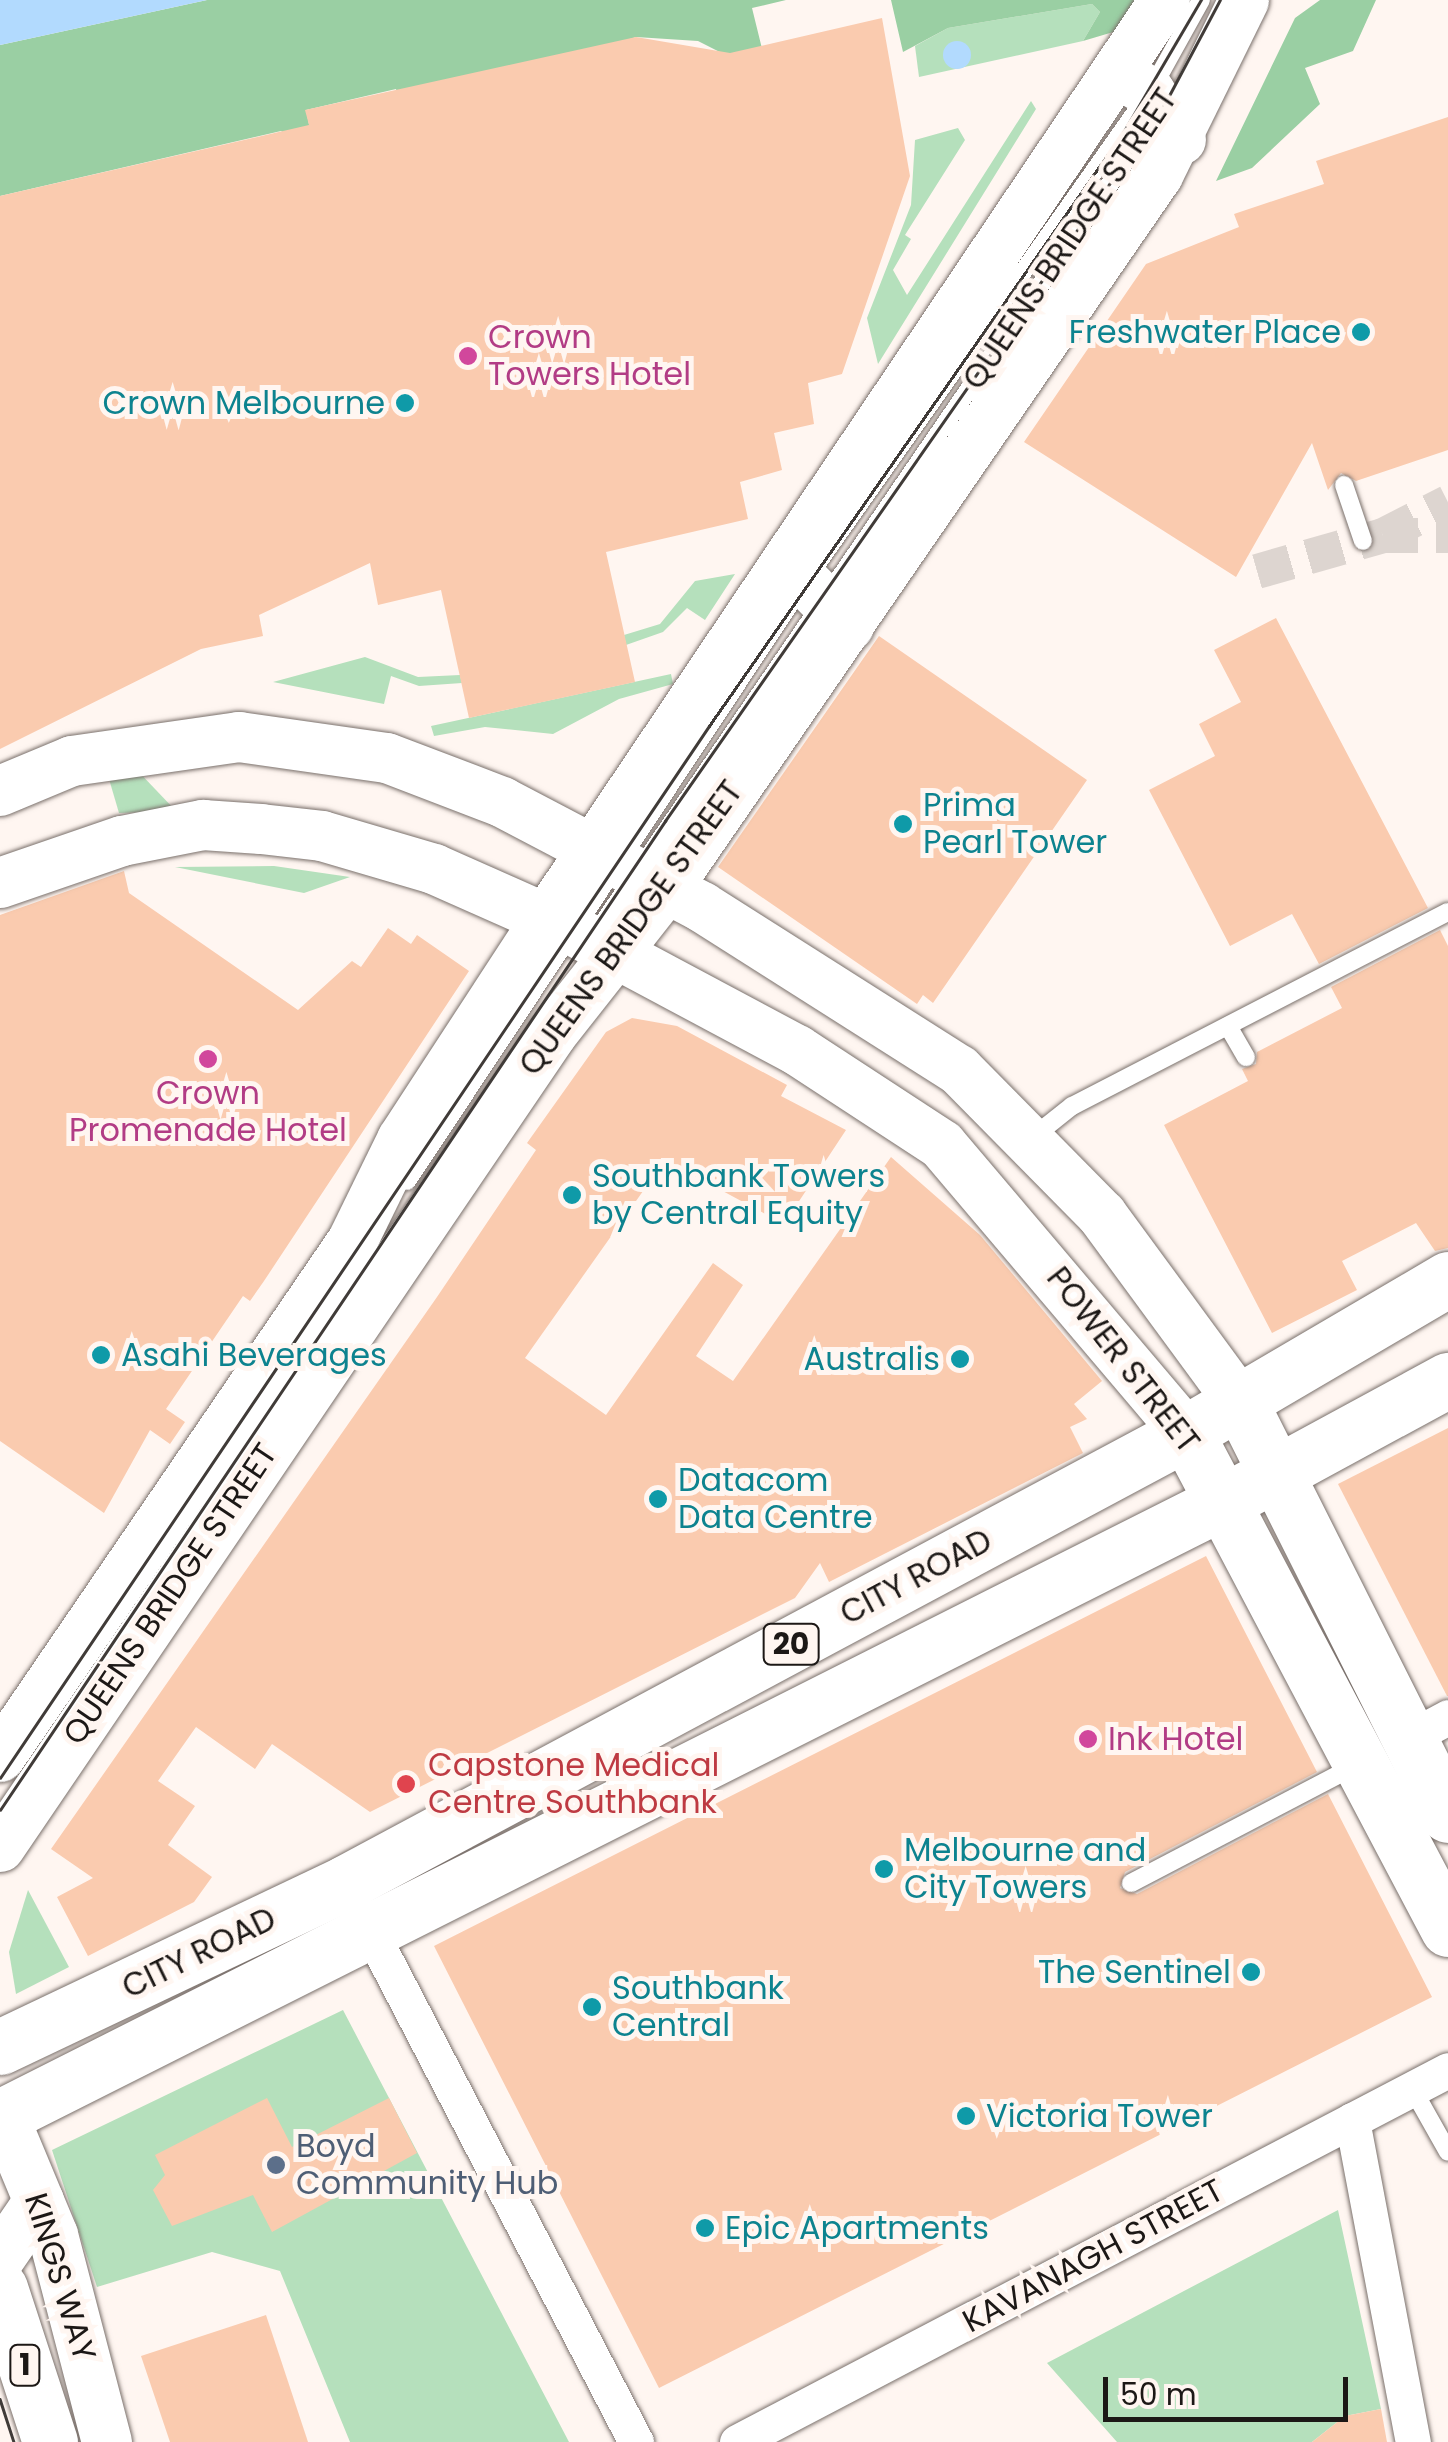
<!DOCTYPE html>
<html>
<head>
<meta charset="utf-8">
<style>
  body { margin:0 }
  #map { position:relative; width:1448px; height:2442px; overflow:hidden; background:#fff6f1; font-family:Poppins,sans-serif }
  div>[style] { position:absolute }
  .green>* { inset:0; background:#b5e0bc }
  .forest>* { inset:0; background:#9acfa3 }
  .water>* { inset:0; background:#b2dafe }
  .round { border-radius:50% }
  .building>* { inset:0; background:#facbaf }
  .street-tunnel>* { height:35px; margin-top:-17.5px; transform-origin:0; background:repeating-linear-gradient(90deg,#ddd5d0 0 35px,transparent 0 53px) }
  .roads { filter:drop-shadow(0 0 2px #7a706b) drop-shadow(0 0 2px #7a706b) }
  .lane>* { height:18px; margin:-9px; padding:0 9px; transform-origin:9px; border-radius:9px; background:#fff }
  .street>* { height:35px; margin:-17.5px; padding:0 17.5px; transform-origin:17.5px; border-radius:17.5px; background:#fff }
  .secondary>* { height:50px; margin:-25px; padding:0 25px; transform-origin:25px; border-radius:25px; background:#fff }
  .primary>* { height:55px; margin:-27.5px; padding:0 27.5px; transform-origin:27.5px; border-radius:27.5px; background:#fff }
  .highway>* { height:55px; margin:-27.5px; padding:0 27.5px; transform-origin:27.5px; border-radius:27.5px; background:#fff }
  .tram>* { height:2.5px; margin:-1.25px; padding:0 1.25px; transform-origin:1.25px; border-radius:1.25px; background:#403b38 }
  .dots>* { width:28px; height:28px; translate:-50% -50%; box-sizing:border-box; border:5px solid #fff6f1; border-radius:50% }
  span { translate:-50% -50%; white-space:nowrap; text-align:center; line-height:1.15; -webkit-text-stroke:10px #fff6f1; paint-order:stroke }
  .shield-label span { padding:2px 8px; background:#fff6f1; border:2px solid; border-radius:8px; -webkit-text-stroke-width:0 }
  .shield-label { font-size:30px; color:#1c1816; font-weight:700 }
  .street-label { font-size:32px; color:#1c1816 }
  .culture-label { font-size:32px; color:#0d838f }
  .right { translate:-100% -50%; text-align:right }
  .left { translate:0 -50%; text-align:left }
  .hotel-label { font-size:32px; color:#b23c85 }
  .health-label { font-size:32px; color:#be3a42 }
  .service-label { font-size:32px; color:#4e5e75 }
  .scale { position:absolute; left:1103px; top:2377px; width:245px; height:45px; box-sizing:border-box; border:5px solid #1c1816; border-top:0; padding-left:12px; font-size:30px; line-height:35px; white-space:nowrap; color:#1c1816; -webkit-text-stroke:8px #fff6f1; paint-order:stroke }
</style>
</head>
<body>
<div id="map">
  <div class="green">
    <div style="clip-path:polygon(1092px 4px,1100px 12px,1083px 41px,919px 77px,915px 46px,948px 28px)"></div>
    <div style="clip-path:polygon(1031px 101px,1036px 109px,878px 364px,867px 318px,911px 205px,915px 140px,958px 128px,965px 140px,905px 235px,911px 239px,893px 270px,907px 295px)"></div>
    <div style="clip-path:polygon(735px 574px,705px 620px,687px 608px,663px 632px,626px 645px,624px 635px,660px 624px,695px 581px)"></div>
    <div style="clip-path:polygon(365px 657px,418px 677px,460px 675px,462px 683px,419px 686px,391px 676px,384px 704px,273px 682px)"></div>
    <div style="clip-path:polygon(671px 674px,673px 684px,619px 699px,553px 734px,485px 727px,434px 736px,431px 726px)"></div>
    <div style="clip-path:polygon(135px 768px,176px 811px,119px 813px,109px 779px)"></div>
    <div style="clip-path:polygon(274px 866px,350px 877px,304px 893px,175px 867px)"></div>
    <div style="clip-path:polygon(28px 1890px,69px 1967px,16px 1994px,9px 1952px)"></div>
    <div style="clip-path:polygon(343px 2010px,569px 2442px,350px 2442px,280px 2271px,212px 2252px,97px 2287px,52px 2150px)"></div>
    <div style="clip-path:polygon(1338px 2210px,1381px 2409px,1345px 2416px,1312px 2442px,1117px 2442px,1047px 2363px)"></div>
  </div>
  <div class="forest">
    <div style="clip-path:polygon(207px 0,786px 0,752px 8px,769px 77px,698px 41px,636px 37px,403px 117px,396px 89px,306px 110px,315px 153px,281px 131px,0 196px,0 45px)"></div>
    <div style="clip-path:polygon(891px 0,1137px 0,1120px 30px,1083px 41px,1100px 12px,1092px 4px,948px 28px,903px 52px)"></div>
    <div style="clip-path:polygon(1320px 0,1376px 0,1353px 51px,1305px 68px,1320px 104px,1252px 168px,1216px 181px,1295px 18px)"></div>
  </div>
  <div class="water">
    <div style="clip-path:polygon(0 0,207px 0,0 45px)"></div>
    <div class="round" style="left:943px;top:41px;width:28px;height:28px"></div>
  </div>
  <div class="building">
    <div style="clip-path:polygon(882px 18px,910px 176px,842px 374px,808px 383px,814px 424px,774px 433px,782px 470px,740px 482px,748px 519px,606px 552px,635px 682px,469px 718px,441px 590px,378px 605px,370px 563px,259px 615px,263px 636px,201px 649px,0 749px,0 196px,309px 125px,305px 110px,636px 37px,730px 53px)"></div>
    <div style="clip-path:polygon(1448px 117px,1448px 450px,1356px 481px,1341px 473px,1328px 490px,1312px 443px,1236px 577px,1024px 442px,1146px 264px,1239px 227px,1234px 214px,1324px 184px,1316px 161px)"></div>
    <div style="clip-path:polygon(1276px 618px,1428px 908px,1319px 964px,1292px 914px,1230px 946px,1149px 790px,1215px 756px,1199px 724px,1241px 702px,1214px 650px)"></div>
    <div style="clip-path:polygon(879px 636px,1087px 780px,933px 1003px,923px 995px,917px 1004px,718px 867px)"></div>
    <div style="clip-path:polygon(124px 871px,129px 893px,298px 1010px,352px 961px,361px 967px,388px 928px,411px 944px,417px 935px,469px 971px,264px 1281px,250px 1301px,243px 1296px,166px 1409px,185px 1422px,170px 1444px,150px 1430px,104px 1513px,0 1441px,0 915px)"></div>
    <div style="clip-path:polygon(1440px 930px,1448px 946px,1448px 1248px,1435px 1251px,1416px 1223px,1342px 1261px,1357px 1290px,1272px 1333px,1164px 1125px,1248px 1081px,1242px 1069px,1256px 1064px,1257px 1052px,1342px 1008px,1331px 987px)"></div>
    <div style="clip-path:polygon(632px 1018px,677px 1026px,787px 1085px,781px 1096px,846px 1130px,784px 1224px,665px 1160px,525px 1358px,606px 1415px,713px 1263px,743px 1285px,696px 1356px,733px 1381px,891px 1157px,980px 1235px,1102px 1381px,1074px 1404px,1087px 1419px,1070px 1427px,1083px 1453px,829px 1582px,820px 1563px,795px 1598px,370px 1812px,272px 1744px,255px 1769px,196px 1727px,158px 1781px,195px 1806px,168px 1845px,212px 1877px,194px 1902px,88px 1956px,57px 1897px,93px 1878px,51px 1849px,437px 1297px,536px 1150px,527px 1143px,606px 1032px)"></div>
    <div style="clip-path:polygon(1448px 1428px,1448px 1696px,1447px 1696px,1338px 1484px)"></div>
    <div style="clip-path:polygon(1206px 1556px,1317px 1772px,1125px 1872px,1120px 1888px,1137px 1894px,1328px 1794px,1432px 1997px,659px 2388px,434px 1946px)"></div>
    <div style="clip-path:polygon(267px 2098px,292px 2147px,389px 2098px,417px 2153px,272px 2232px,253px 2195px,172px 2226px,153px 2190px,165px 2175px,155px 2155px)"></div>
    <div style="clip-path:polygon(266px 2315px,308px 2442px,170px 2442px,141px 2356px)"></div>
    <div style="clip-path:polygon(1381px 2409px,1387px 2442px,1312px 2442px,1345px 2416px)"></div>
  </div>
  <div class="street-tunnel">
    <div style="left:1383px;top:535px;width:65px"></div>
    <div style="left:1257px;top:571px;width:131px;rotate:-15.9deg"></div>
    <div style="left:1383px;top:535px;width:73px;rotate:-26.9deg"></div>
  </div>
  <div class="roads">
    <div class="lane">
      <div style="left:1344px;top:485px;width:59px;rotate:71.3deg"></div>
      <div style="left:592px;top:939px;width:999px;rotate:-55.56deg"></div>
      <div style="left:1228px;top:1026px;width:36px;rotate:60deg"></div>
      <div style="left:1033px;top:1137px;width:50px;rotate:-38.5deg"></div>
      <div style="left:1072px;top:1106px;width:423px;rotate:-27.3deg"></div>
      <div style="left:407px;top:1181px;width:727px;rotate:-56.44deg"></div>
      <div style="left:809px;top:575px;width:591px;rotate:-54.78deg"></div>
      <div style="left:1150px;top:92px;width:105px;rotate:-61deg"></div>
      <div style="left:1131px;top:1883px;width:255px;rotate:-27.6deg"></div>
      <div style="left:1412px;top:2088px;width:73px;rotate:60.6deg"></div>
    </div>
    <div class="street">
      <div style="left:1409px;top:1738px;width:44px;rotate:-28.3deg"></div>
      <div style="left:362px;top:1915px;width:594px;rotate:62.53deg"></div>
      <div style="left:1352px;top:2120px;width:328px;rotate:79.3deg"></div>
      <div style="left:737px;top:2442px;width:802px;rotate:-27.62deg"></div>
    </div>
    <div class="secondary">
      <div style="left:1117px;top:73px;width:38px;rotate:30deg"></div>
      <div style="left:1150px;top:92px;width:57px;rotate:57.1deg"></div>
      <div style="left:788px;top:564px;width:87px;rotate:45.5deg"></div>
      <div style="left:0;top:791px;width:78px;rotate:-22.6deg"></div>
      <div style="left:72px;top:761px;width:169px;rotate:-8.2deg"></div>
      <div style="left:239px;top:737px;width:149px;rotate:8.1deg"></div>
      <div style="left:387px;top:758px;width:123px;rotate:20.9deg"></div>
      <div style="left:502px;top:802px;width:226px;rotate:27.7deg"></div>
      <div style="left:702px;top:907px;width:304px;rotate:32.4deg"></div>
      <div style="left:959px;top:1070px;width:204px;rotate:45.4deg"></div>
      <div style="left:1102px;top:1215px;width:235px;rotate:53.7deg"></div>
      <div style="left:0;top:883px;width:129px;rotate:-19deg"></div>
      <div style="left:122px;top:841px;width:83px;rotate:-11.2deg"></div>
      <div style="left:203px;top:825px;width:58px;rotate:3.9deg"></div>
      <div style="left:261px;top:829px;width:61px;rotate:6.5deg"></div>
      <div style="left:322px;top:836px;width:117px;rotate:16.4deg"></div>
      <div style="left:434px;top:869px;width:153px;rotate:23.9deg"></div>
      <div style="left:574px;top:931px;width:253px;rotate:28.1deg"></div>
      <div style="left:797px;top:1050px;width:173px;rotate:33.2deg"></div>
      <div style="left:942px;top:1145px;width:377px;rotate:49.7deg"></div>
      <div style="left:0;top:1757px;width:624px;rotate:-55.65deg"></div>
      <div style="left:352px;top:1242px;width:114px;rotate:-63.9deg"></div>
      <div style="left:402px;top:1140px;width:264px;rotate:-56.9deg"></div>
      <div style="left:546px;top:919px;width:1108px;rotate:-56.04deg"></div>
      <div style="left:0;top:1847px;width:983px;rotate:-55.82deg"></div>
      <div style="left:552px;top:1034px;width:186px;rotate:-51.8deg"></div>
      <div style="left:667px;top:888px;width:866px;rotate:-55.45deg"></div>
      <div style="left:1158px;top:175px;width:195px;rotate:-63.8deg"></div>
      <div style="left:3px;top:2115px;width:130px;rotate:67.4deg"></div>
      <div style="left:53px;top:2235px;width:214px;rotate:75.4deg"></div>
      <div style="left:0;top:2258px;width:69px;rotate:-55.6deg"></div>
    </div>
    <div class="primary">
      <div style="left:0;top:2047px;width:382px;rotate:-25.4deg"></div>
      <div style="left:345px;top:1883px;width:954px;rotate:-28.15deg"></div>
      <div style="left:0;top:2117px;width:1373px;rotate:-26.71deg"></div>
    </div>
    <div class="highway">
      <div style="left:1448px;top:1279px;width:304px;rotate:149.6deg"></div>
      <div style="left:1186px;top:1433px;width:561px;rotate:62.16deg"></div>
      <div style="left:1241px;top:1404px;width:460px;rotate:63.3deg"></div>
      <div style="left:1247px;top:1489px;width:229px;rotate:-28.5deg"></div>
      <div style="left:0;top:2288px;width:162px;rotate:72deg"></div>
    </div>
  </div>
  <div class="tram">
    <div style="left:0;top:1778px;width:1269px;rotate:-56.02deg"></div>
    <div style="left:709px;top:726px;width:725px;rotate:-55.11deg"></div>
    <div style="left:1124px;top:131px;width:152px;rotate:-59.6deg"></div>
    <div style="left:0;top:1810px;width:1192px;rotate:-56.08deg"></div>
    <div style="left:665px;top:821px;width:871px;rotate:-55.11deg"></div>
    <div style="left:1163px;top:107px;width:121px;rotate:-62deg"></div>
    <div style="left:0;top:2399px;width:45px;rotate:72deg"></div>
  </div>
  <div class="dots">
    <div style="left:1361px;top:332px;background:#0f9aa8"></div>
    <div style="left:468px;top:356px;background:#d1479c"></div>
    <div style="left:405px;top:403px;background:#0f9aa8"></div>
    <div style="left:903px;top:824px;background:#0f9aa8"></div>
    <div style="left:208px;top:1059px;background:#d1479c"></div>
    <div style="left:572px;top:1195px;background:#0f9aa8"></div>
    <div style="left:101px;top:1355px;background:#0f9aa8"></div>
    <div style="left:960px;top:1359px;background:#0f9aa8"></div>
    <div style="left:658px;top:1499px;background:#0f9aa8"></div>
    <div style="left:1088px;top:1739px;background:#d1479c"></div>
    <div style="left:406px;top:1784px;background:#e0444e"></div>
    <div style="left:884px;top:1869px;background:#0f9aa8"></div>
    <div style="left:1251px;top:1972px;background:#0f9aa8"></div>
    <div style="left:592px;top:2007px;background:#0f9aa8"></div>
    <div style="left:966px;top:2116px;background:#0f9aa8"></div>
    <div style="left:276px;top:2165px;background:#5c6f8a"></div>
    <div style="left:705px;top:2228px;background:#0f9aa8"></div>
  </div>
  <div class="shield-label">
    <span style="left:791px;top:1644px">20</span>
    <span style="left:25px;top:2365px">1</span>
  </div>
  <div class="street-label">
    <span style="left:1070px;top:239px;rotate:-56deg">QUEENS BRIDGE STREET</span>
    <span style="left:631px;top:928px;rotate:-54deg">QUEENS BRIDGE STREET</span>
    <span style="left:1123px;top:1360px;rotate:52deg">POWER STREET</span>
    <span style="left:916px;top:1577px;rotate:-28deg">CITY ROAD</span>
    <span style="left:170px;top:1594px;rotate:-56deg">QUEENS BRIDGE STREET</span>
    <span style="left:199px;top:1953px;rotate:-26deg">CITY ROAD</span>
    <span style="left:1093px;top:2256px;rotate:-28deg">KAVANAGH STREET</span>
    <span style="left:60px;top:2277px;rotate:73deg">KINGS WAY</span>
  </div>
  <div class="culture-label">
    <span class="right" style="left:1341px;top:332px">Freshwater Place</span>
    <span class="right" style="left:385px;top:403px">Crown Melbourne</span>
    <span class="left" style="left:923px;top:824px">Prima<br>Pearl Tower</span>
    <span class="left" style="left:592px;top:1195px">Southbank Towers<br>by Central Equity</span>
    <span class="left" style="left:121px;top:1355px">Asahi Beverages</span>
    <span class="right" style="left:940px;top:1359px">Australis</span>
    <span class="left" style="left:678px;top:1499px">Datacom<br>Data Centre</span>
    <span class="left" style="left:904px;top:1869px">Melbourne and<br>City Towers</span>
    <span class="right" style="left:1231px;top:1972px">The Sentinel</span>
    <span class="left" style="left:612px;top:2007px">Southbank<br>Central</span>
    <span class="left" style="left:986px;top:2116px">Victoria Tower</span>
    <span class="left" style="left:725px;top:2228px">Epic Apartments</span>
  </div>
  <div class="hotel-label">
    <span class="left" style="left:488px;top:356px">Crown<br>Towers Hotel</span>
    <span style="left:208px;top:1112px">Crown<br>Promenade Hotel</span>
    <span class="left" style="left:1108px;top:1739px">Ink Hotel</span>
  </div>
  <div class="health-label">
    <span class="left" style="left:428px;top:1784px">Capstone Medical<br>Centre Southbank</span>
  </div>
  <div class="service-label">
    <span class="left" style="left:296px;top:2165px">Boyd<br>Community Hub</span>
  </div>
  <div class="scale">50 m</div>
</div>
</body>
</html>
